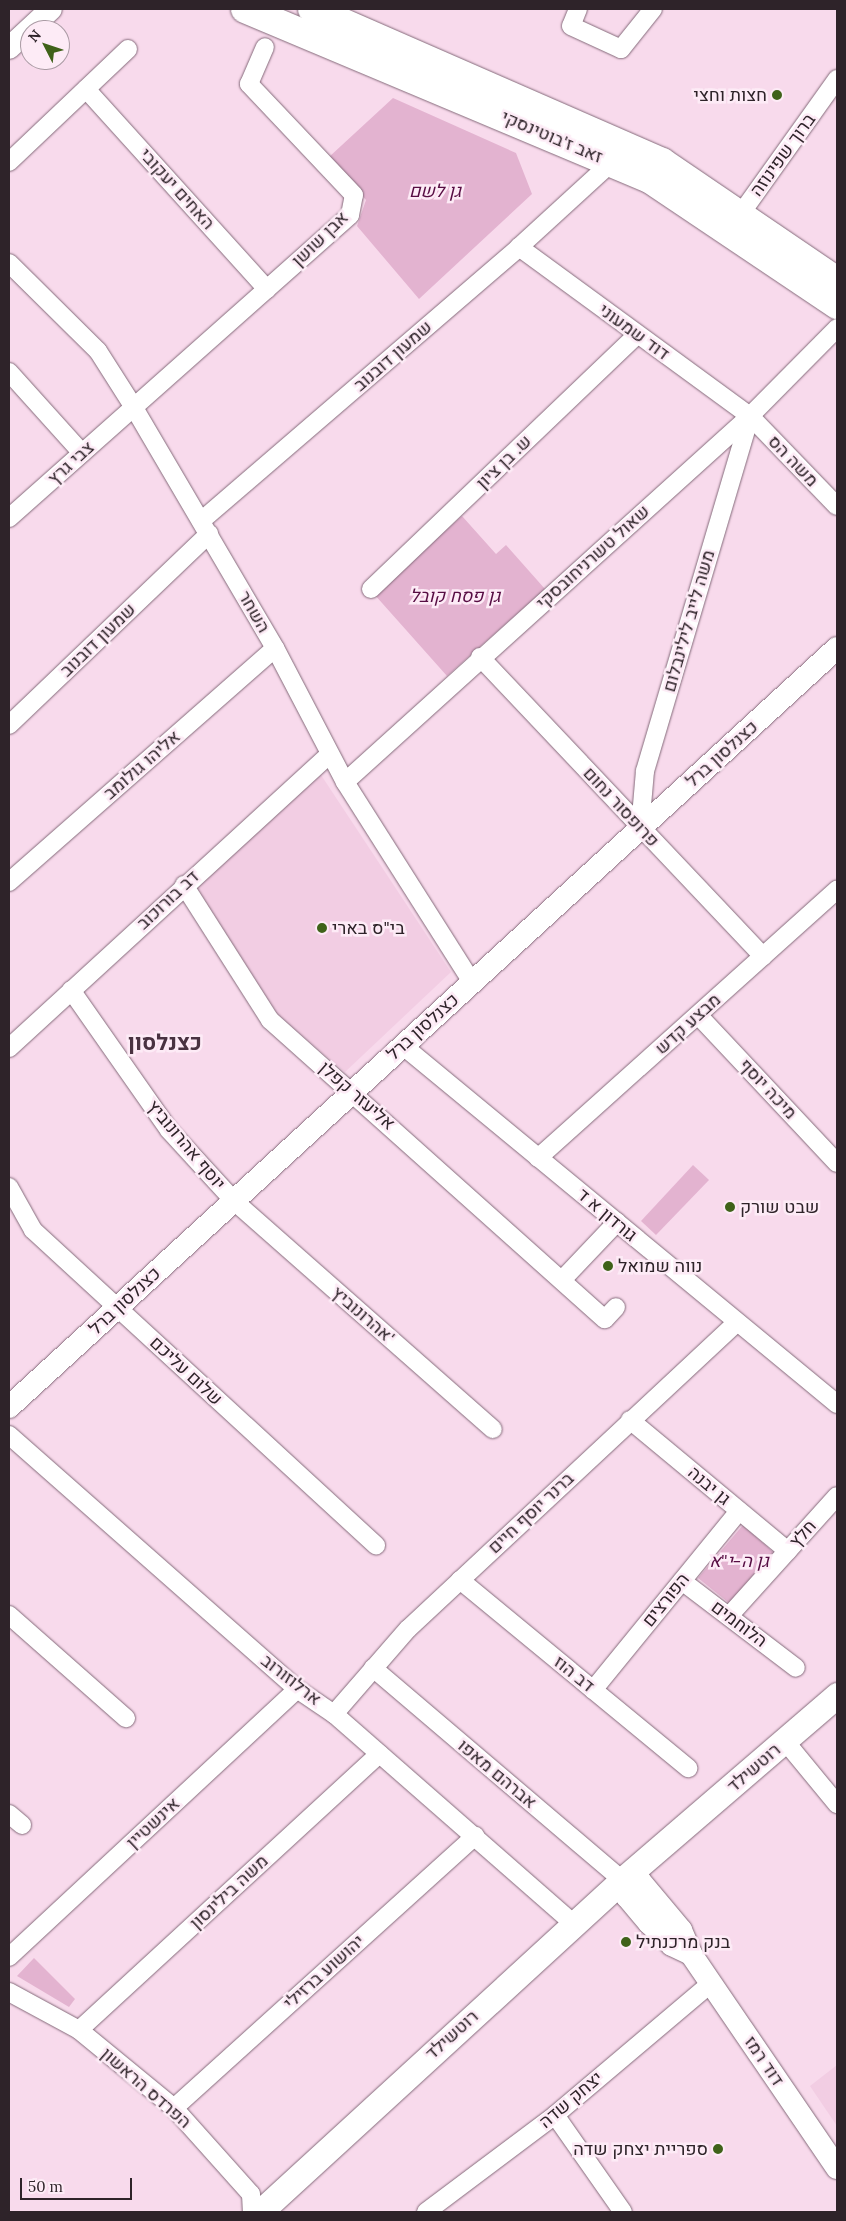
<!DOCTYPE html>
<html>
<head>
<meta charset="utf-8">
<style>
  body { margin:0 }
  #map { position:relative; width:846px; height:2221px; overflow:hidden; background:#f8daec; font-family:Lora,Heebo,serif }
  div>[style] { position:absolute }
  .built>* { inset:0; background:#f2cde3 }
  .green>* { inset:0; background:#e3b3d0 }
  .roads { filter:drop-shadow(0 0 1px #846a7a) drop-shadow(0 0 1px #846a7a) }
  .minor>* { height:18px; margin:-9px; padding:0 9px; transform-origin:9px; border-radius:9px; background:#fff }
  .tertiary>* { height:22px; margin:-11px; padding:0 11px; transform-origin:11px; border-radius:11px; background:#fff }
  .secondary>* { height:25px; margin:-12.5px; padding:0 12.5px; transform-origin:12.5px; border-radius:12.5px; background:#fff }
  .primary>* { height:28px; margin:-14px; padding:0 14px; transform-origin:14px; border-radius:14px; background:#fff }
  .dots>* { width:14px; height:14px; translate:-50% -50%; box-sizing:border-box; border:2px solid #fdebf6; border-radius:50% }
  span { translate:-50% -50%; white-space:nowrap; text-align:center; line-height:1.15; -webkit-text-stroke:5px #fdebf6; paint-order:stroke }
  .poi-label { font-size:18px; color:#2e2329 }
  .right { translate:-100% -50%; text-align:right }
  .left { translate:0 -50%; text-align:left }
  .street-label { font-size:18px; color:#2e2329 }
  .park-label { font-size:18px; color:#570d43; font-style:italic }
  .district-label { font-size:22px; color:#493241; font-weight:700 }
  .frame { position:absolute; inset:0; border:10px solid #2e2329; pointer-events:none }
  .north { position:absolute; left:20px; top:20px; width:50px; height:50px; box-sizing:border-box; background:#fdebf6; border:1px solid #aa9ba4; border-radius:50%; rotate:311deg; font-size:14px; font-weight:700; line-height:20px; text-align:center; color:#2e2329 }
  .north::after { content:''; display:block; margin:auto; width:18px; height:22px; background:#3f6219; clip-path:polygon(50% 0,100% 100%,50% 72%,0 100%) }
  .scale { position:absolute; left:20px; top:2178px; width:112px; height:22px; box-sizing:border-box; border:2px solid #2e2329; border-top:0; padding-left:6px; font-size:15px; line-height:18px; white-space:nowrap; color:#2e2329; -webkit-text-stroke:4px #fdebf6; paint-order:stroke }
</style>
</head>
<body>
<div id="map">
  <div class="built">
    <div style="clip-path:polygon(321px 775px,451px 972px,345px 1072px,278px 1015px,192px 885px)"></div>
    <div style="clip-path:polygon(837px 2065px,837px 2126px,810px 2086px)"></div>
  </div>
  <div class="green">
    <div style="clip-path:polygon(393px 98px,516px 153px,532px 194px,419px 299px,357px 226px,366px 200px,329px 157px)"></div>
    <div style="clip-path:polygon(462px 516px,496px 554px,506px 545px,545px 589px,447px 676px,374px 594px)"></div>
    <div style="clip-path:polygon(693px 1165px,709px 1180px,656px 1235px,641px 1221px)"></div>
    <div style="clip-path:polygon(743px 1525px,773px 1552px,729px 1603px,698px 1578px)"></div>
    <div style="clip-path:polygon(34px 1958px,75px 1999px,69px 2007px,17px 1976px)"></div>
  </div>
  <div class="roads">
    <div class="minor">
      <div style="left:578px;top:9px;width:18px;rotate:112deg"></div>
      <div style="left:571px;top:26px;width:55px;rotate:24.7deg"></div>
      <div style="left:621px;top:49px;width:51px;rotate:-51.3deg"></div>
      <div style="left:86px;top:89px;width:270px;rotate:47.9deg"></div>
      <div style="left:9px;top:162px;width:164px;rotate:-43.5deg"></div>
      <div style="left:735px;top:222px;width:176px;rotate:-54.5deg"></div>
      <div style="left:519px;top:247px;width:286px;rotate:36.2deg"></div>
      <div style="left:750px;top:416px;width:125px;rotate:46deg"></div>
      <div style="left:9px;top:263px;width:125px;rotate:44.7deg"></div>
      <div style="left:98px;top:351px;width:65px;rotate:57.5deg"></div>
      <div style="left:133px;top:406px;width:281px;rotate:59.6deg"></div>
      <div style="left:275px;top:648px;width:151px;rotate:62.4deg"></div>
      <div style="left:345px;top:782px;width:237px;rotate:57.6deg"></div>
      <div style="left:9px;top:372px;width:109px;rotate:48deg"></div>
      <div style="left:9px;top:518px;width:456px;rotate:-41.6deg"></div>
      <div style="left:350px;top:215px;width:20px;rotate:-79deg"></div>
      <div style="left:354px;top:195px;width:153px;rotate:-133.4deg"></div>
      <div style="left:249px;top:84px;width:40px;rotate:-66.6deg"></div>
      <div style="left:201px;top:521px;width:420px;rotate:-40.7deg"></div>
      <div style="left:519px;top:247px;width:126px;rotate:-42.4deg"></div>
      <div style="left:371px;top:589px;width:368px;rotate:-43.7deg"></div>
      <div style="left:480px;top:657px;width:412px;rotate:46.6deg"></div>
      <div style="left:9px;top:725px;width:277px;rotate:-43.7deg"></div>
      <div style="left:345px;top:782px;width:546px;rotate:-42.1deg"></div>
      <div style="left:750px;top:416px;width:124px;rotate:-45.3deg"></div>
      <div style="left:640px;top:828px;width:57px;rotate:-85deg"></div>
      <div style="left:645px;top:771px;width:370px;rotate:-73.5deg"></div>
      <div style="left:9px;top:882px;width:354px;rotate:-41.3deg"></div>
      <div style="left:184px;top:885px;width:160px;rotate:57.5deg"></div>
      <div style="left:270px;top:1020px;width:449px;rotate:41.8deg"></div>
      <div style="left:605px;top:1319px;width:16px;rotate:-47deg"></div>
      <div style="left:71px;top:990px;width:171px;rotate:55deg"></div>
      <div style="left:169px;top:1130px;width:96px;rotate:47.5deg"></div>
      <div style="left:234px;top:1201px;width:345px;rotate:41.4deg"></div>
      <div style="left:698px;top:1015px;width:203px;rotate:46.8deg"></div>
      <div style="left:402px;top:1045px;width:564px;rotate:39.53deg"></div>
      <div style="left:9px;top:1048px;width:435px;rotate:-42.5deg"></div>
      <div style="left:538px;top:1158px;width:402px;rotate:-41.9deg"></div>
      <div style="left:9px;top:1187px;width:49px;rotate:60.8deg"></div>
      <div style="left:33px;top:1230px;width:466px;rotate:42.6deg"></div>
      <div style="left:562px;top:1280px;width:80px;rotate:-46.5deg"></div>
      <div style="left:630px;top:1420px;width:205px;rotate:39.7deg"></div>
      <div style="left:9px;top:1435px;width:384px;rotate:41.4deg"></div>
      <div style="left:297px;top:1689px;width:45px;rotate:34deg"></div>
      <div style="left:334px;top:1714px;width:319px;rotate:41.2deg"></div>
      <div style="left:460px;top:1580px;width:296px;rotate:39.5deg"></div>
      <div style="left:682px;top:1581px;width:143px;rotate:37.3deg"></div>
      <div style="left:9px;top:1615px;width:156px;rotate:41.4deg"></div>
      <div style="left:729px;top:1616px;width:161px;rotate:-48deg"></div>
      <div style="left:373px;top:1668px;width:327px;rotate:40.4deg"></div>
      <div style="left:593px;top:1690px;width:231px;rotate:-50.8deg"></div>
      <div style="left:334px;top:1714px;width:113px;rotate:-49deg"></div>
      <div style="left:408px;top:1629px;width:450px;rotate:-43deg"></div>
      <div style="left:785px;top:1741px;width:82px;rotate:50.5deg"></div>
      <div style="left:9px;top:1814px;width:17px;rotate:40deg"></div>
      <div style="left:9px;top:1957px;width:393px;rotate:-42.9deg"></div>
      <div style="left:9px;top:1992px;width:80px;rotate:28.5deg"></div>
      <div style="left:79px;top:2030px;width:123px;rotate:39.4deg"></div>
      <div style="left:174px;top:2108px;width:115px;rotate:48.2deg"></div>
      <div style="left:251px;top:2194px;width:18px;rotate:87deg"></div>
      <div style="left:79px;top:2030px;width:408px;rotate:-42.6deg"></div>
      <div style="left:174px;top:2108px;width:406px;rotate:-42.1deg"></div>
      <div style="left:555px;top:2115px;width:118px;rotate:55deg"></div>
      <div style="left:426px;top:2212px;width:161px;rotate:-36.9deg"></div>
      <div style="left:555px;top:2115px;width:204px;rotate:-40.2deg"></div>
    </div>
    <div class="tertiary">
      <div style="left:9px;top:48px;width:57px;rotate:-42.9deg"></div>
      <div style="left:9px;top:1407px;width:1123px;rotate:-42.51deg"></div>
      <div style="left:691px;top:1954px;width:21px;rotate:-155deg"></div>
      <div style="left:672px;top:1945px;width:32px;rotate:-136deg"></div>
      <div style="left:649px;top:1923px;width:34px;rotate:-130deg"></div>
      <div style="left:627px;top:1897px;width:18px;rotate:-106deg"></div>
      <div style="left:622px;top:1880px;width:18px;rotate:3deg"></div>
      <div style="left:640px;top:1881px;width:64px;rotate:50.1deg"></div>
      <div style="left:681px;top:1930px;width:26px;rotate:67deg"></div>
      <div style="left:691px;top:1954px;width:259px;rotate:55.7deg"></div>
    </div>
    <div class="secondary">
      <div style="left:260px;top:2212px;width:491px;rotate:-42.5deg"></div>
      <div style="left:622px;top:1880px;width:284px;rotate:-40.7deg"></div>
    </div>
    <div class="primary">
      <div style="left:245px;top:9px;width:437px;rotate:22.8deg"></div>
      <div style="left:648px;top:178px;width:228px;rotate:33.9deg"></div>
      <div style="left:312px;top:9px;width:382px;rotate:23.6deg"></div>
      <div style="left:662px;top:162px;width:212px;rotate:34.2deg"></div>
    </div>
  </div>
  <div class="dots">
    <div style="left:777px;top:95px;background:#3f6219"></div>
    <div style="left:322px;top:928px;background:#3f6219"></div>
    <div style="left:730px;top:1207px;background:#3f6219"></div>
    <div style="left:608px;top:1266px;background:#3f6219"></div>
    <div style="left:626px;top:1942px;background:#3f6219"></div>
    <div style="left:718px;top:2149px;background:#3f6219"></div>
  </div>
  <div class="poi-label">
    <span class="right" style="left:767px;top:95px">חצות וחצי</span>
    <span class="left" style="left:332px;top:928px">בי"ס בארי</span>
    <span class="left" style="left:740px;top:1207px">שבט שורק</span>
    <span class="left" style="left:618px;top:1266px">נווה שמואל</span>
    <span class="left" style="left:636px;top:1942px">בנק מרכנתיל</span>
    <span class="right" style="left:708px;top:2149px">ספריית יצחק שדה</span>
  </div>
  <div class="street-label">
    <span style="left:552px;top:137px;rotate:23deg">זאב ז'בוטינסקי</span>
    <span style="left:783px;top:155px;rotate:-54deg">ברוך שפינוזה</span>
    <span style="left:177px;top:189px;rotate:48deg">האחים יעקובי</span>
    <span style="left:320px;top:239px;rotate:-44deg">אבן שושן</span>
    <span style="left:634px;top:332px;rotate:36deg">דוד שמעוני</span>
    <span style="left:393px;top:356px;rotate:-41deg">שמעון דובנוב</span>
    <span style="left:793px;top:461px;rotate:46deg">משה הס</span>
    <span style="left:504px;top:462px;rotate:-44deg">ש. בן ציון</span>
    <span style="left:71px;top:463px;rotate:-42deg">צבי גרץ</span>
    <span style="left:593px;top:557px;rotate:-42deg">שאול טשרניחובסקי</span>
    <span style="left:254px;top:612px;rotate:60deg">השחר</span>
    <span style="left:689px;top:621px;rotate:-74deg">משה לייב לילינבלום</span>
    <span style="left:98px;top:640px;rotate:-44deg">שמעון דובנוב</span>
    <span style="left:722px;top:754px;rotate:-42deg">כצנלסון ברל</span>
    <span style="left:142px;top:765px;rotate:-41deg">אליהו גולומב</span>
    <span style="left:621px;top:807px;rotate:47deg">פרופסור נחום</span>
    <span style="left:168px;top:900px;rotate:-43deg">דב בורוכוב</span>
    <span style="left:688px;top:1024px;rotate:-42deg">מבצע קדש</span>
    <span style="left:423px;top:1027px;rotate:-42deg">כצנלסון ברל</span>
    <span style="left:768px;top:1089px;rotate:47deg">מיכה יוסף</span>
    <span style="left:357px;top:1096px;rotate:41deg">אליעזר קפלן</span>
    <span style="left:186px;top:1145px;rotate:50deg">יוסף אהרונוביץ</span>
    <span style="left:607px;top:1215px;rotate:40deg">גורדון א ד</span>
    <span style="left:125px;top:1301px;rotate:-43deg">כצנלסון ברל</span>
    <span style="left:363px;top:1315px;rotate:41deg">אהרונוביץ'</span>
    <span style="left:186px;top:1371px;rotate:43deg">שלום עליכם</span>
    <span style="left:709px;top:1486px;rotate:40deg">גן יבנה</span>
    <span style="left:531px;top:1513px;rotate:-43deg">ברנר יוסף חיים</span>
    <span style="left:803px;top:1534px;rotate:-48deg">חלץ</span>
    <span style="left:666px;top:1600px;rotate:-51deg">הפורצים</span>
    <span style="left:739px;top:1624px;rotate:37deg">הלוחמים</span>
    <span style="left:574px;top:1674px;rotate:39deg">דב הוז</span>
    <span style="left:291px;top:1680px;rotate:38deg">ארלוזורוב</span>
    <span style="left:754px;top:1768px;rotate:-41deg">רוטשילד</span>
    <span style="left:497px;top:1774px;rotate:40deg">אברהם מאפו</span>
    <span style="left:153px;top:1823px;rotate:-43deg">אינשטיין</span>
    <span style="left:229px;top:1892px;rotate:-43deg">משה בילינסון</span>
    <span style="left:324px;top:1972px;rotate:-42deg">יהושוע ברזילי</span>
    <span style="left:452px;top:2035px;rotate:-42deg">רוטשילד</span>
    <span style="left:764px;top:2061px;rotate:56deg">דוד רמז</span>
    <span style="left:146px;top:2088px;rotate:41deg">הפרדס הראשון</span>
    <span style="left:571px;top:2100px;rotate:-40deg">יצחק שדה</span>
  </div>
  <div class="park-label">
    <span style="left:435px;top:191px">גן לשם</span>
    <span style="left:455px;top:596px">גן פסח קובל</span>
    <span style="left:739px;top:1561px">גן ה-י"א</span>
  </div>
  <div class="district-label">
    <span style="left:165px;top:1043px">כצנלסון</span>
  </div>
  <div class="frame"></div>
  <div class="north">N</div>
  <div class="scale">50 m</div>
</div>
</body>
</html>
